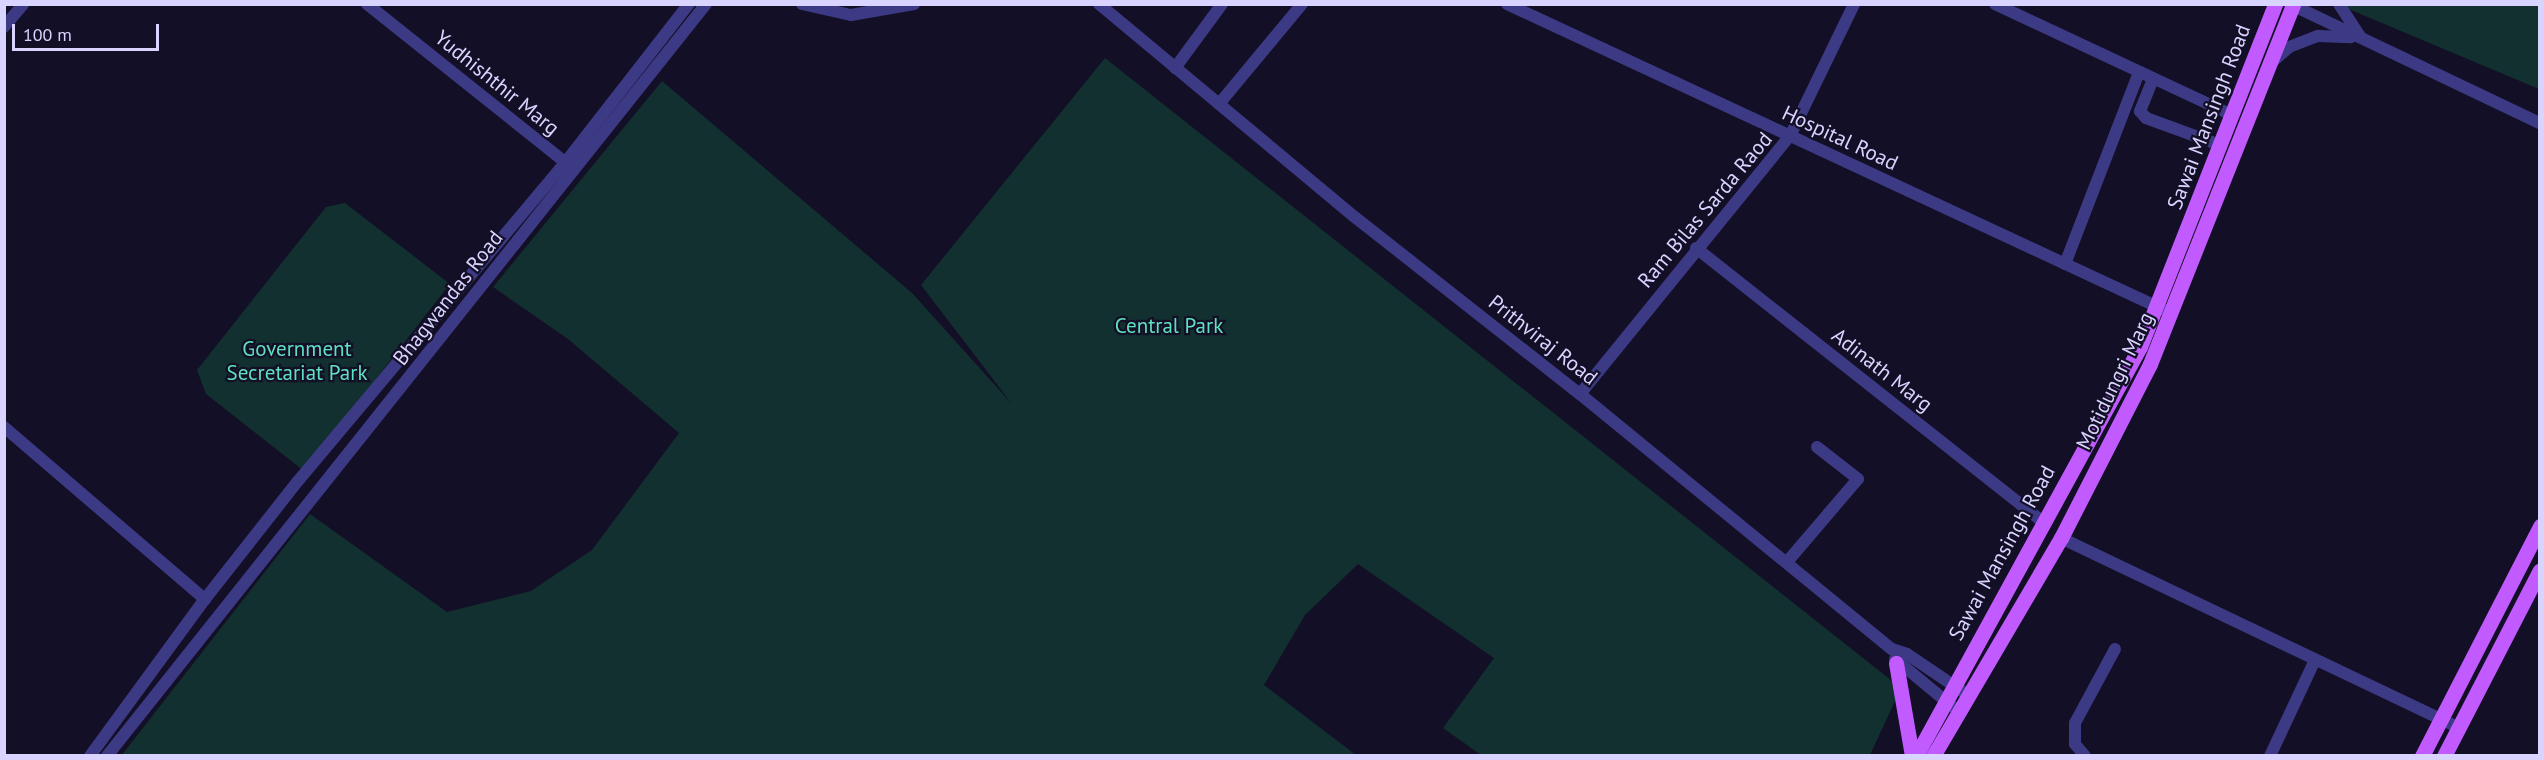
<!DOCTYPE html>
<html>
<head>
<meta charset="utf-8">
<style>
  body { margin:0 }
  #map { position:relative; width:2544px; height:760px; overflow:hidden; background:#130f26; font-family:"PT Sans",sans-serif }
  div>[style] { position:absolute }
  .green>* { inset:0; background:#12302f }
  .minor>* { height:12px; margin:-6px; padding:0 6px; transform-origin:6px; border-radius:6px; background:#3d3a85 }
  .major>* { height:15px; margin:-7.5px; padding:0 7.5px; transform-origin:7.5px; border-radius:7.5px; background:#c25bff }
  span { translate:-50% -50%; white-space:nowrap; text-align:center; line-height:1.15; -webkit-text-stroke:4.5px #130f26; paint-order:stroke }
  .street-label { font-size:21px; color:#d9d4ff }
  .park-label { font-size:21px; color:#5fe0c0 }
  .frame { position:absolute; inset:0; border:6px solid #d9d4ff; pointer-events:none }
  .scale { position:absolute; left:12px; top:24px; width:147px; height:27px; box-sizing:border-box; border:3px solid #d9d4ff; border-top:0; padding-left:8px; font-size:18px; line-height:21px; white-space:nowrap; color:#d9d4ff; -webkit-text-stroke:4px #130f26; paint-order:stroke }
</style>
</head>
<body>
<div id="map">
  <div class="green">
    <div style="clip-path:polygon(2339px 5px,2539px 5px,2539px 89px)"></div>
    <div style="clip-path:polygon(1105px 58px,1901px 688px,1870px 755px,1481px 755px,1443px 728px,1494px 658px,1358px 564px,1305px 615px,1264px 685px,1356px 755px,121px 756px,310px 514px,447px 612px,531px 591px,592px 550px,679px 433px,568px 339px,493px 287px,662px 81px,912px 293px,1012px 404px,921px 285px)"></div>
    <div style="clip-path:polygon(345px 203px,450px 284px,304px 471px,206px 394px,197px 370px,326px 207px)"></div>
  </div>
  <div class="minor">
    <div style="left:367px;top:4px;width:261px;rotate:38.6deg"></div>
    <div style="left:802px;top:4px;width:50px;rotate:12.7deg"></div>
    <div style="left:851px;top:15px;width:64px;rotate:-9.9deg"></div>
    <div style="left:1099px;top:4px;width:334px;rotate:39.8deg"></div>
    <div style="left:1356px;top:218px;width:285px;rotate:38.2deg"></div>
    <div style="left:1580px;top:394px;width:403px;rotate:39.3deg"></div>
    <div style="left:1892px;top:649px;width:16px;rotate:18deg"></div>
    <div style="left:1907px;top:654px;width:75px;rotate:34.1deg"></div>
    <div style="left:1507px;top:4px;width:725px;rotate:24.97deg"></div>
    <div style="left:1995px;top:4px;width:262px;rotate:25.1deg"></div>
    <div style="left:2290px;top:4px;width:277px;rotate:25.5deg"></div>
    <div style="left:2339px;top:4px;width:40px;rotate:57.1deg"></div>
    <div style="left:4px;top:27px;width:30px;rotate:-50deg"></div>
    <div style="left:2272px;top:62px;width:23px;rotate:-41deg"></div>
    <div style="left:2289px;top:47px;width:31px;rotate:-21deg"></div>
    <div style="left:2318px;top:36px;width:33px;rotate:2deg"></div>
    <div style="left:1175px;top:68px;width:79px;rotate:-53.7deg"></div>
    <div style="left:2153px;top:79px;width:35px;rotate:112deg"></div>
    <div style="left:2140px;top:111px;width:9px;rotate:49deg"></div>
    <div style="left:2146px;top:118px;width:79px;rotate:20deg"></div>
    <div style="left:1219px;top:104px;width:130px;rotate:-50.3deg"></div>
    <div style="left:1696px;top:248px;width:442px;rotate:38.3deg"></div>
    <div style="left:2065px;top:264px;width:206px;rotate:-68.9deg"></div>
    <div style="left:1580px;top:394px;width:333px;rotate:-50.9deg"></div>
    <div style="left:1790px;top:136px;width:147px;rotate:-64.1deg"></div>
    <div style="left:4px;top:427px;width:265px;rotate:40.6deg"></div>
    <div style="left:2061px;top:538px;width:440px;rotate:25.5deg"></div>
    <div style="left:1787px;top:562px;width:109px;rotate:-49.5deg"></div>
    <div style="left:1858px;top:479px;width:52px;rotate:-142deg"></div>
    <div style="left:1895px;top:659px;width:75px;rotate:39.6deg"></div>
    <div style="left:90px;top:756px;width:195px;rotate:-53.8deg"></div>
    <div style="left:205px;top:599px;width:150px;rotate:-51.8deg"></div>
    <div style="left:298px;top:481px;width:415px;rotate:-50deg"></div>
    <div style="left:565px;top:163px;width:202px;rotate:-52.1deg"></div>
    <div style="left:107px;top:756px;width:961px;rotate:-51.46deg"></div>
    <div style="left:2085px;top:756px;width:16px;rotate:-130deg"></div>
    <div style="left:2075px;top:744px;width:21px;rotate:-90deg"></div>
    <div style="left:2075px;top:723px;width:84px;rotate:-61.6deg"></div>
    <div style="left:2270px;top:756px;width:106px;rotate:-64.9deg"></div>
  </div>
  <div class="major">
    <div style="left:1896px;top:663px;width:94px;rotate:80.2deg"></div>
    <div style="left:1916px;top:756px;width:466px;rotate:-61.3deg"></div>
    <div style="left:2140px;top:347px;width:369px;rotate:-68.5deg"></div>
    <div style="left:1933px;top:756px;width:253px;rotate:-59.6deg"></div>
    <div style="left:2061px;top:538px;width:195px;rotate:-62.9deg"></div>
    <div style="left:2150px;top:364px;width:387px;rotate:-68.3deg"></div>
    <div style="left:2422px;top:756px;width:259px;rotate:-62.8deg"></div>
    <div style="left:2444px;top:756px;width:209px;rotate:-62.7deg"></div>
  </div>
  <div class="street-label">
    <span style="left:497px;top:83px;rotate:39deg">Yudhishthir Marg</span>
    <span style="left:2209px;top:117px;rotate:-69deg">Sawai Mansingh Road</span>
    <span style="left:1840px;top:138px;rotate:25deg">Hospital Road</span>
    <span style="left:1705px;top:210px;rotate:-50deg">Ram Bilas Sarda Raod</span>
    <span style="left:448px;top:298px;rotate:-52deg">Bhagwandas Road</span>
    <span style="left:1543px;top:340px;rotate:38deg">Prithviraj Road</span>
    <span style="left:1882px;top:370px;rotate:38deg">Adinath Marg</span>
    <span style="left:2115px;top:381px;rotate:-64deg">Motidungri Marg</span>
    <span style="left:2002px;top:553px;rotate:-61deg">Sawai Mansingh Road</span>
  </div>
  <div class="park-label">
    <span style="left:1169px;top:326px">Central Park</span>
    <span style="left:297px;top:361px">Government<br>Secretariat Park</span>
  </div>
  <div class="frame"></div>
  <div class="scale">100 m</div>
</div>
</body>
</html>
